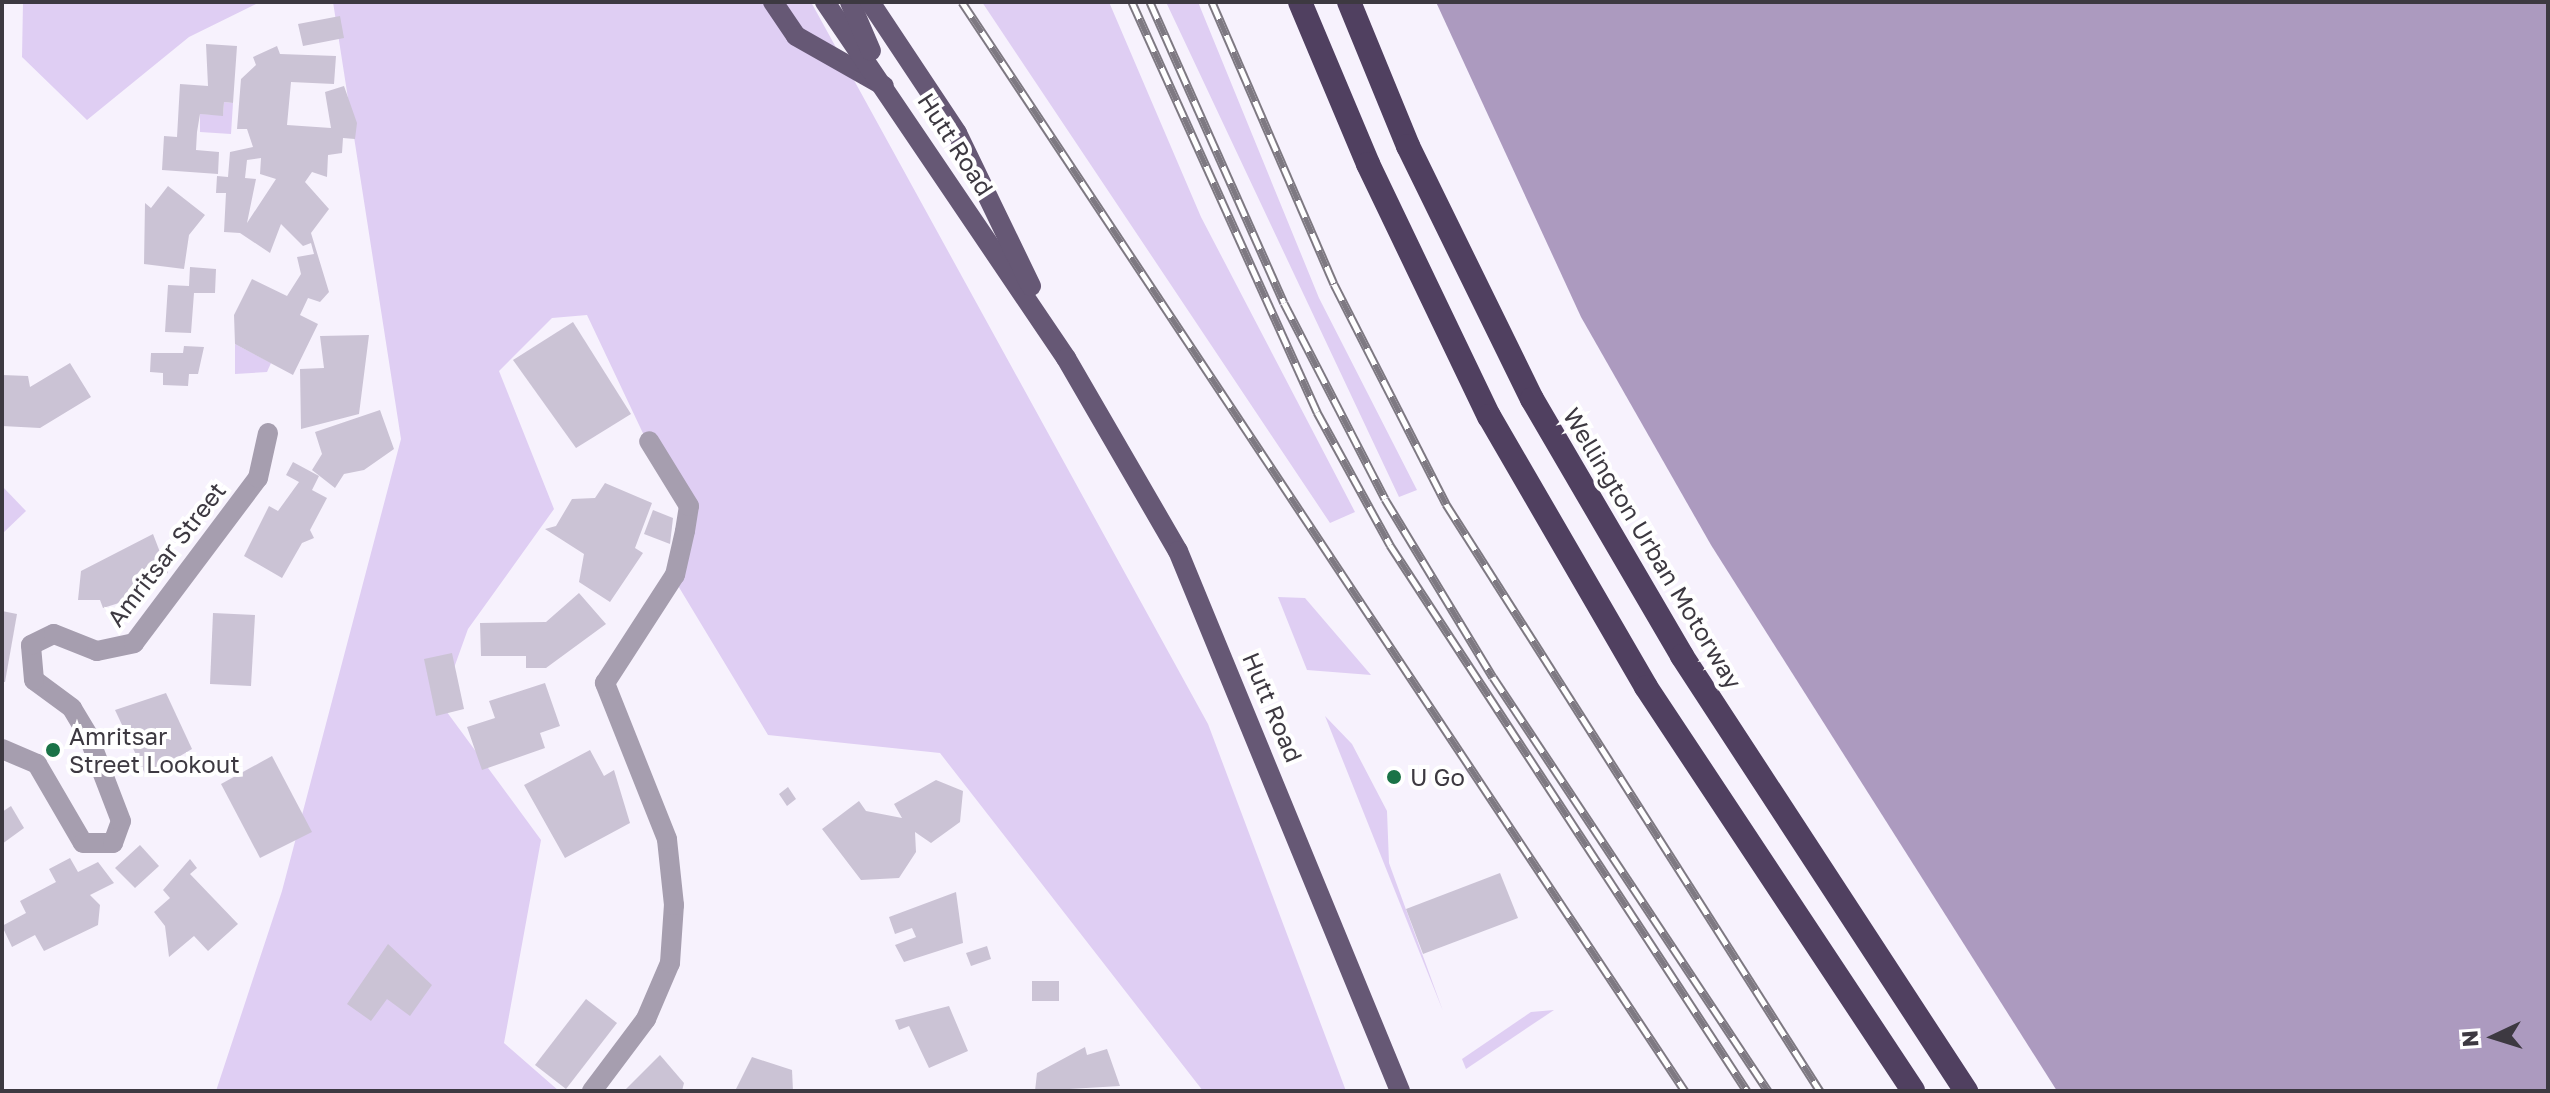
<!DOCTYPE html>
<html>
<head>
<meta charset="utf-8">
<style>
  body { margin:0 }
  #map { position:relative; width:2550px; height:1093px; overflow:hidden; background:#f7f2fd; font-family:"Golos Text",sans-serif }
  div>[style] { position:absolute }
  .green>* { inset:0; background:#dfcef3 }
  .water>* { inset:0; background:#ac9abf }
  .building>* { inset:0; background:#cbc3d5 }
  .minor>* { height:20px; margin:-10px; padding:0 10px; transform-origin:10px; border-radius:10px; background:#a69eaf }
  .major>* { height:20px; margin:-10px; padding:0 10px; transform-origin:10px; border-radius:10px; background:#665875 }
  .highway>* { height:24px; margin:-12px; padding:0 12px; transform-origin:12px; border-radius:12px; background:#504060 }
  .rail>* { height:9px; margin-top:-4.5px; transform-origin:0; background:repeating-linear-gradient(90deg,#fff 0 18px,#7e7982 0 36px); box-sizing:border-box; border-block:2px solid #7e7982 }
  .dots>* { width:22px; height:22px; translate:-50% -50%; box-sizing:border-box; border:4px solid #fff; border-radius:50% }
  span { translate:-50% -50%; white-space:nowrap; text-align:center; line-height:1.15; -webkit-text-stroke:8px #fff; paint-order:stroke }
  .street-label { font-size:24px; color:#3d3941 }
  .poi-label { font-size:24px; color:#3d3941 }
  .left { translate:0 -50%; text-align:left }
  .frame { position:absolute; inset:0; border:4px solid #3d3941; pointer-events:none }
  .north { position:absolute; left:2454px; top:997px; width:80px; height:80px; -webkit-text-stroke:6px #fff; paint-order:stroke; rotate:266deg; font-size:22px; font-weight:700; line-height:32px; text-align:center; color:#3d3941 }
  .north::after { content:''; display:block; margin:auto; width:28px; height:36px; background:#3d3941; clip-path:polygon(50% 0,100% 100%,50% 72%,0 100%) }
</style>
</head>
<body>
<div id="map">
  <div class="green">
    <div style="clip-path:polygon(23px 2px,260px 2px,189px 37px,87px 120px,22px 57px)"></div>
    <div style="clip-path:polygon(333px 2px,811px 2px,1208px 724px,1346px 1091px,1203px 1091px,940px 753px,768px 735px,677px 584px,692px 508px,649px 446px,587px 315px,552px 318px,499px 371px,554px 509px,468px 629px,441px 704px,541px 840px,504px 1043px,559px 1091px,216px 1091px,282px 891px,401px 439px)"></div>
    <div style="clip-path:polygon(982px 2px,1109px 2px,1201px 217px,1355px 512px,1330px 523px)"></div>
    <div style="clip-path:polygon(1166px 2px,1198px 2px,1319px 298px,1417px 490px,1399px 497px)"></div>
    <div style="clip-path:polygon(224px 102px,233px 103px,231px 134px,200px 132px,200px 114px,223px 115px)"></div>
    <div style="clip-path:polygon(235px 344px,271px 363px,267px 372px,235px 374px)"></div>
    <div style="clip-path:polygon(2px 486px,26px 511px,2px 534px)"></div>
    <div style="clip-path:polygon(1278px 597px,1305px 598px,1371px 675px,1307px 670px)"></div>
    <div style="clip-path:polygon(1325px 716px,1352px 744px,1387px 811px,1389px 863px,1443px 1011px)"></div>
    <div style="clip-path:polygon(1554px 1010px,1466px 1069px,1462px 1059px,1531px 1012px)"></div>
  </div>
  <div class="water">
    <div style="clip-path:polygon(1436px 2px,2548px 2px,2548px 1091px,2057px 1091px,1711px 545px,1581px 317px)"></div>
  </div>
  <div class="building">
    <div style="clip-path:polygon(340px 16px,344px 38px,303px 46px,298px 24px)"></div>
    <div style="clip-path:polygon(206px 44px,237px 46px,233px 103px,224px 102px,223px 116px,200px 114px,197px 132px,196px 150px,219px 152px,218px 174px,162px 170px,164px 136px,177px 137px,180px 84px,208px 86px)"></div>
    <div style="clip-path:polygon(evenodd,277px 46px,280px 54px,336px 56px,334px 84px,291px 82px,287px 125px,331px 128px,325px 92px,344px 86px,357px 123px,355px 139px,343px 138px,342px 153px,328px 155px,327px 177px,312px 172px,305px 182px,329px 209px,311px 233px,329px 292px,320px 302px,308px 298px,300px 315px,318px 324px,293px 375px,235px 344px,234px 315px,252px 279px,287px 296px,301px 274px,297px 257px,314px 254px,311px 243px,303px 246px,281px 224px,270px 253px,240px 233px,224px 232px,226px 193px,216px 193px,217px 176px,228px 177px,230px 152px,253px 147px,247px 129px,237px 129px,241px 79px,256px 65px,253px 57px,277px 46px,261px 158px,260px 174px,276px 179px,247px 223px,256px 179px,245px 178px,247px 160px,261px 158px)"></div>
    <div style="clip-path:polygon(168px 186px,205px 215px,189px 235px,184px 269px,144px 264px,145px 203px,151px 208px)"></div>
    <div style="clip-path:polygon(190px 267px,216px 269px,215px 293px,194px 293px,191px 333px,165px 332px,168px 285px,189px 286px)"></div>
    <div style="clip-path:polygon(573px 322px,631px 414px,576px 448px,513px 360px)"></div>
    <div style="clip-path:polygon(369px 335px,359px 414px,301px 429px,300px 369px,324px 368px,320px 336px)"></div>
    <div style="clip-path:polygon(184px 346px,204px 347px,198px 374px,189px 374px,188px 386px,163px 385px,163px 373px,150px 372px,151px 353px,183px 353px)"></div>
    <div style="clip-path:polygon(70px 363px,91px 397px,40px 428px,2px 426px,2px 375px,28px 376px,30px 387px)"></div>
    <div style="clip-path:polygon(380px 410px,394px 449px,364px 470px,344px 474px,335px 488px,312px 470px,322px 454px,315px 432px)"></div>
    <div style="clip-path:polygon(293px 462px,319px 476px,312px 490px,327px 498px,310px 530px,314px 538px,302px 543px,282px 578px,244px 556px,269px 506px,278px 511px,299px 482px,286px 475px)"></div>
    <div style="clip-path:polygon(605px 483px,652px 503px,635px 548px,643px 553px,610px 602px,579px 582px,584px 554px,545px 529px,556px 526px,572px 499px,595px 498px)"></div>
    <div style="clip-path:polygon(653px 510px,673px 518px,670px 544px,644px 534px)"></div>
    <div style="clip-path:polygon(153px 534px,168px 573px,147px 580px,151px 593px,103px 608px,100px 600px,78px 600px,81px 571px)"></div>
    <div style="clip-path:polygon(579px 593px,606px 624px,546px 668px,526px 668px,526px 656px,481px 656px,480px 623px,546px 622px)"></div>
    <div style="clip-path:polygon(2px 611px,17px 614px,5px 682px,2px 682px)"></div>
    <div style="clip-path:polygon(213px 613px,255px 615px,251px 686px,210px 684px)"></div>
    <div style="clip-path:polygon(452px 653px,464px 709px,436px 716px,424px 659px)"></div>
    <div style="clip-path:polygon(545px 683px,560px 726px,540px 733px,545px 748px,482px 770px,467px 727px,495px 718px,489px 701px)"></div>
    <div style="clip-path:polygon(166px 693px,192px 749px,146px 776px,115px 710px)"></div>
    <div style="clip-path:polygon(590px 750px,604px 776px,614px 770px,630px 823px,565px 858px,524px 785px)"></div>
    <div style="clip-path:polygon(272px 756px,312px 832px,260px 858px,221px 784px)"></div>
    <div style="clip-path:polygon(936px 780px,963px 791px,960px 822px,931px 843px,915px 832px,916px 852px,899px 878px,861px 880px,822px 829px,859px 801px,866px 811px,902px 818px,894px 804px)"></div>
    <div style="clip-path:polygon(788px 787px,796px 799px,787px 806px,779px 794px)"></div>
    <div style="clip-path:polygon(11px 806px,24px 828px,2px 844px,2px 812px)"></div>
    <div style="clip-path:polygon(140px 845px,159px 866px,135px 888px,115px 868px)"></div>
    <div style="clip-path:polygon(70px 858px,78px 872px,98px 862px,114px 883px,90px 895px,100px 905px,98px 925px,44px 951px,35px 935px,12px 947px,2px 926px,26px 913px,20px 901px,56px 882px,49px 869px)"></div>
    <div style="clip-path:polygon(190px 859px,197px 868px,190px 874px,238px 924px,208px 951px,194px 936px,169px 957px,165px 926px,154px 912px,170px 898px,163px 890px)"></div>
    <div style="clip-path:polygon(1500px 873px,1518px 918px,1423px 954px,1406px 909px)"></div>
    <div style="clip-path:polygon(956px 892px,963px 943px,904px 962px,895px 945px,916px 937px,912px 928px,895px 934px,889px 917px)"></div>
    <div style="clip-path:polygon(388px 944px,432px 985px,410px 1016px,387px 999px,371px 1021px,347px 1004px)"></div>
    <div style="clip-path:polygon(987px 946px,991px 959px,971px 966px,966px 953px)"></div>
    <div style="clip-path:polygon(1032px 981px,1059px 981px,1059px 1001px,1032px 1001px)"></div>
    <div style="clip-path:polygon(586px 999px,617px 1023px,566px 1089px,535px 1065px)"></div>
    <div style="clip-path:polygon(949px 1006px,968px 1051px,929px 1068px,909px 1026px,899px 1030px,895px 1020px)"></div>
    <div style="clip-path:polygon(1085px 1047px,1087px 1055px,1107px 1049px,1120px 1086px,1035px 1091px,1037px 1073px)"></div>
    <div style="clip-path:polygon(660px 1055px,684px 1083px,682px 1091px,624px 1091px)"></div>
    <div style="clip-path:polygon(752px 1057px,792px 1070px,793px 1091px,735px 1091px)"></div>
  </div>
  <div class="minor">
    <div style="left:2px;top:749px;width:38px;rotate:23deg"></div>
    <div style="left:37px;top:764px;width:91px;rotate:59.8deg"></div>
    <div style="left:83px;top:843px;width:30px"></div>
    <div style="left:113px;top:843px;width:23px;rotate:-70deg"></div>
    <div style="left:121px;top:821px;width:92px;rotate:-111deg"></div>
    <div style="left:88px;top:735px;width:31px;rotate:-121deg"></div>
    <div style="left:72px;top:708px;width:47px;rotate:-143.6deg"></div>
    <div style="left:34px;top:680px;width:35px;rotate:-95deg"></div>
    <div style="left:31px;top:645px;width:25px;rotate:-26deg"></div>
    <div style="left:54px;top:634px;width:46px;rotate:21.6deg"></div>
    <div style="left:97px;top:651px;width:38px;rotate:-12deg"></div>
    <div style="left:134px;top:643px;width:206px;rotate:-53.1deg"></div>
    <div style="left:258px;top:478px;width:46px;rotate:-77.5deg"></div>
    <div style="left:592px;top:1091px;width:90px;rotate:-53.1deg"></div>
    <div style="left:646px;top:1019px;width:61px;rotate:-66.8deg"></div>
    <div style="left:670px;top:963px;width:58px;rotate:-86.1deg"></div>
    <div style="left:674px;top:905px;width:66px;rotate:-96.1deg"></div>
    <div style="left:667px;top:839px;width:168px;rotate:-111.7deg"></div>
    <div style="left:605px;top:683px;width:129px;rotate:-57.1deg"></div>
    <div style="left:675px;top:575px;width:45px;rotate:-77.2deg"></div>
    <div style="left:685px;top:531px;width:25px;rotate:-81deg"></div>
    <div style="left:689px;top:506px;width:76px;rotate:-121.6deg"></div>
  </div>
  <div class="major">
    <div style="left:773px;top:2px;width:41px;rotate:55.9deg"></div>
    <div style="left:796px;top:36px;width:101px;rotate:29.6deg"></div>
    <div style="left:825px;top:2px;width:430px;rotate:55.9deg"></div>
    <div style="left:1066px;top:358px;width:223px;rotate:59.9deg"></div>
    <div style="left:1178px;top:551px;width:584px;rotate:67.65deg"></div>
    <div style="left:850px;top:2px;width:53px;rotate:66.8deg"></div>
    <div style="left:870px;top:2px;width:157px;rotate:56.4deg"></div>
    <div style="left:957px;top:133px;width:170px;rotate:64.2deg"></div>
  </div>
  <div class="highway">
    <div style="left:1300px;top:2px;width:176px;rotate:67.2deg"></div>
    <div style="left:1368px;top:164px;width:280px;rotate:64.4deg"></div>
    <div style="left:1489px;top:416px;width:313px;rotate:59.9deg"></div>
    <div style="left:1646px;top:687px;width:484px;rotate:56.5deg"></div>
    <div style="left:1349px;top:2px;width:156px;rotate:67.7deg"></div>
    <div style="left:1408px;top:146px;width:282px;rotate:63.9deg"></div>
    <div style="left:1532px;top:399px;width:298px;rotate:59.7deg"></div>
    <div style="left:1682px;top:656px;width:520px;rotate:56.86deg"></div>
  </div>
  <div class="rail">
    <div style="left:962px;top:2px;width:1307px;rotate:56.42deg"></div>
    <div style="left:1132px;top:2px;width:450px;rotate:65.7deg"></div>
    <div style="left:1317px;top:412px;width:152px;rotate:61.2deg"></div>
    <div style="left:1390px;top:545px;width:652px;rotate:56.82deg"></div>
    <div style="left:1150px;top:2px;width:329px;rotate:66deg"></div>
    <div style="left:1284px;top:303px;width:220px;rotate:62.7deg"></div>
    <div style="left:1385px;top:499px;width:208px;rotate:58.8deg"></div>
    <div style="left:1493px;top:677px;width:497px;rotate:56.4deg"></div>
    <div style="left:1212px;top:2px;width:307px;rotate:66.6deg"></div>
    <div style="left:1334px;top:284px;width:247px;rotate:63deg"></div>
    <div style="left:1446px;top:504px;width:696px;rotate:57.5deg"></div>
  </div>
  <div class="dots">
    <div style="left:53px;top:750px;background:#1a7347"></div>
    <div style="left:1394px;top:777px;background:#1a7347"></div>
  </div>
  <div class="street-label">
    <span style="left:956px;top:144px;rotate:57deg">Hutt Road</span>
    <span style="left:1653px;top:548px;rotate:59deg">Wellington Urban Motorway</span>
    <span style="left:166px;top:554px;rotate:-52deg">Amritsar Street</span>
    <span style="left:1273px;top:707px;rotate:67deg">Hutt Road</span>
  </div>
  <div class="poi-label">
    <span class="left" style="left:69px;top:750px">Amritsar<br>Street Lookout</span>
    <span class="left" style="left:1410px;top:777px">U Go</span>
  </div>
  <div class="frame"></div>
  <div class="north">N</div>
</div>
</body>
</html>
